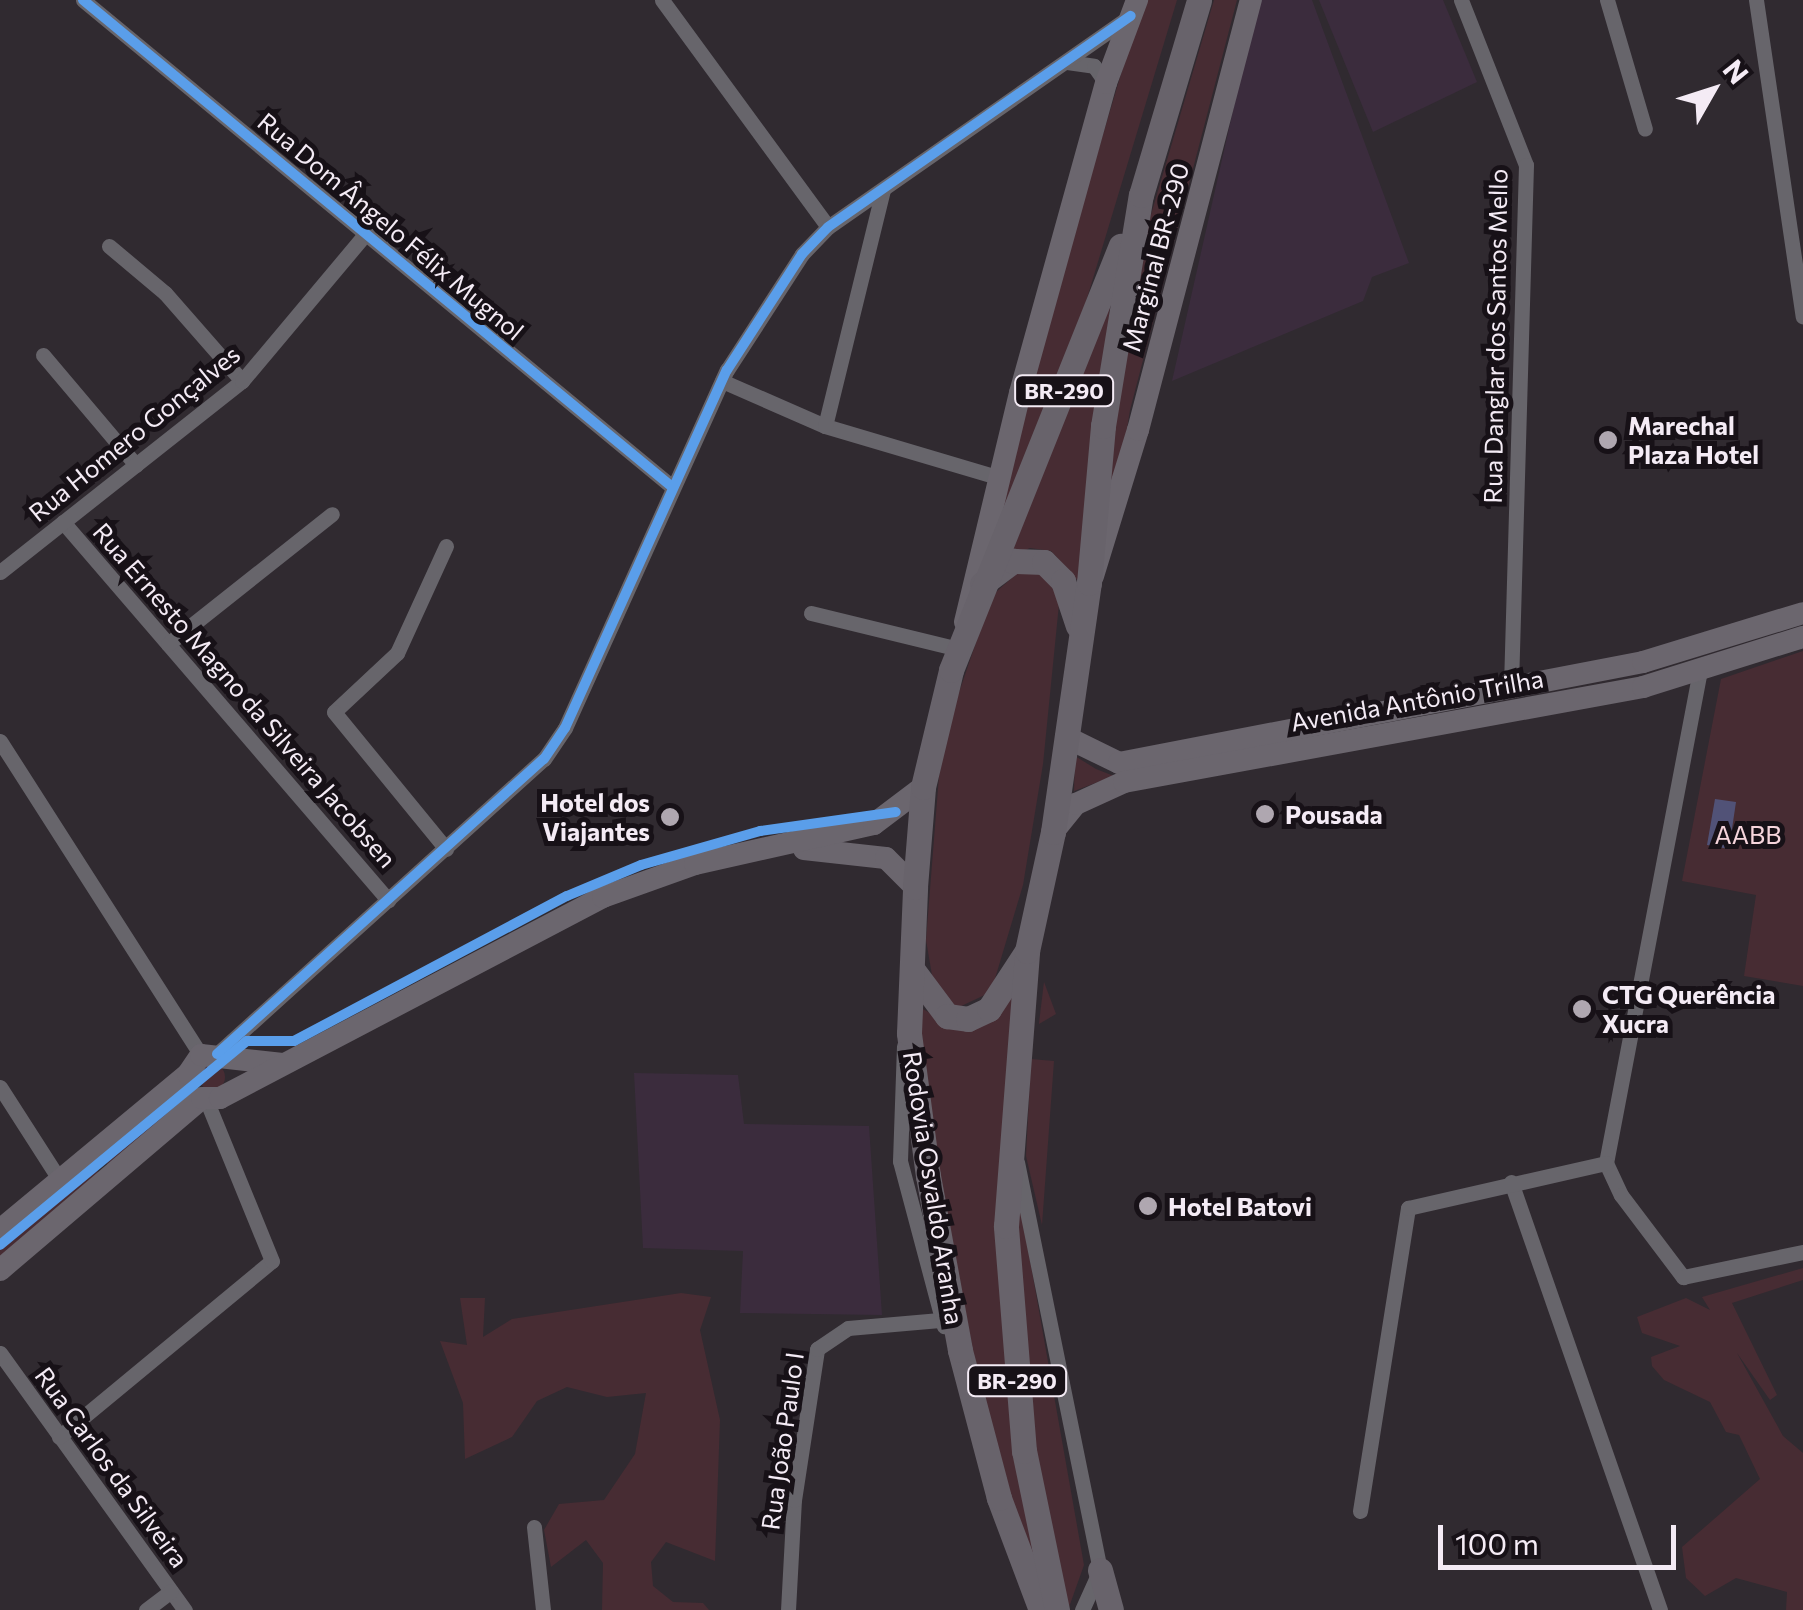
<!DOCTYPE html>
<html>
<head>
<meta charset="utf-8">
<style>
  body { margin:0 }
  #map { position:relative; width:1803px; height:1610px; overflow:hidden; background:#302a30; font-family:Commissioner,sans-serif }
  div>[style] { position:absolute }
  .built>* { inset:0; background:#3b2c3d }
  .green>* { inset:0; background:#472c33 }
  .round { border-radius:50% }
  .water>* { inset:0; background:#515277 }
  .minor>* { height:15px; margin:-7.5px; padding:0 7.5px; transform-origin:7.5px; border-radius:7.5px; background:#67656b }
  .secondary>* { height:22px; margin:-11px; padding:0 11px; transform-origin:11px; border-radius:11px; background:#6b666e }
  .trunk>* { height:25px; margin:-12.5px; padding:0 12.5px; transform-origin:12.5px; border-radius:12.5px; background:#68636b }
  .cycleway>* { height:10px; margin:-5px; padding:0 5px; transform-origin:5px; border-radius:5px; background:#5a9eea }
  .dots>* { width:28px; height:28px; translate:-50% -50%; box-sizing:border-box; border:5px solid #171117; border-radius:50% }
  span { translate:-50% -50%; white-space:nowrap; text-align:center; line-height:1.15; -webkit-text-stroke:10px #171117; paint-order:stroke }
  .shield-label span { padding:2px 8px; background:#171117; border:2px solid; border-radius:8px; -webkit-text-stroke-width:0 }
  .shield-label { font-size:22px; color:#f4ebf5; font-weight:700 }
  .street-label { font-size:25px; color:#f4ebf5 }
  .poi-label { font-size:25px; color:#f4ebf5; font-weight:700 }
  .left { translate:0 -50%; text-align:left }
  .right { translate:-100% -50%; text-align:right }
  .park-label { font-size:25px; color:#f6d5dc }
  .north { position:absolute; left:1663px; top:40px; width:100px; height:100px; -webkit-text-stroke:8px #171117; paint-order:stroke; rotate:51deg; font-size:28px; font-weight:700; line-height:40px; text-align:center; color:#f4ebf5 }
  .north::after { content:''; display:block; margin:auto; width:35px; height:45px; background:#f4ebf5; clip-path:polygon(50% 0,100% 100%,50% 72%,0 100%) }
  .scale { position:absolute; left:1438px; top:1525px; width:238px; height:45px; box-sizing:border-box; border:5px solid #f4ebf5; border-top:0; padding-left:12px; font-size:30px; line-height:35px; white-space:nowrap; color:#f4ebf5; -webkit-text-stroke:8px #171117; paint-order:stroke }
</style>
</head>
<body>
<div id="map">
  <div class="built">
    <div style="clip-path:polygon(1258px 0,1312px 0,1409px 263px,1372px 277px,1363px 301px,1172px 381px)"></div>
    <div style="clip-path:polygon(1319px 0,1443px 0,1477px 82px,1373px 132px)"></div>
    <div style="clip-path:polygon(634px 1073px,738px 1075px,744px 1124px,869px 1126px,882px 1315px,740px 1313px,743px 1251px,643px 1248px)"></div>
  </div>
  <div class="green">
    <div style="clip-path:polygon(1143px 0,1177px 0,1075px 338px,991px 542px,1055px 296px)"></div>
    <div style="clip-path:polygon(1214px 0,1237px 0,1130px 410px,1119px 478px,1106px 482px,1140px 252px)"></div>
    <div style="clip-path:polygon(1111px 299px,1078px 581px,1051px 551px,1030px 548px,1010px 557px)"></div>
    <div style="clip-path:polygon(1022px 569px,1041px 570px,1057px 587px,1059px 604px,1043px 764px,1023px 885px,991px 992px,955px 1009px,933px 981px,926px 940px,939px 776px,953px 710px,984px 619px,996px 592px)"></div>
    <div style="clip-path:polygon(1803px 651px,1803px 986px,1744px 976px,1756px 895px,1682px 881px,1721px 679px)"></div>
    <div style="clip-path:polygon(1075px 756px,1096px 769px,1114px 776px,1074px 791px)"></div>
    <div style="clip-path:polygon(1021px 975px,1000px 1185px,1039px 1570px,991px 1447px,924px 1090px,921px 1008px,961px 1030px)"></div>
    <div style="clip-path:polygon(1044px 982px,1056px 1014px,1039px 1024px,1039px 1023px)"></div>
    <div style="clip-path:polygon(1031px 1059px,1054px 1061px,1042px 1225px,1026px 1156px)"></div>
    <div class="round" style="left:199px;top:1064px;width:26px;height:26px"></div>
    <div style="clip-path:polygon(184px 1093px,188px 1098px,108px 1165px,104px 1160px)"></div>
    <div style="clip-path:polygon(95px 1168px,99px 1173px,0 1257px,0 1248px)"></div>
    <div style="clip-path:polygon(1016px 1181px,1084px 1565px,1068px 1610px,1031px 1446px)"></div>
    <div style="clip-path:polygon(1803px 1268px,1803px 1280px,1732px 1303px,1777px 1395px,1770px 1400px,1737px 1353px,1783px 1436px,1803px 1453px,1803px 1610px,1786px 1610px,1787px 1592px,1736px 1578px,1705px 1596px,1686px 1578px,1682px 1547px,1760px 1479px,1739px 1435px,1726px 1432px,1710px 1402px,1664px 1380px,1652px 1366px,1651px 1357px,1680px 1346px,1642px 1333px,1637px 1317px,1686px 1298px,1710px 1310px,1702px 1297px)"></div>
    <div style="clip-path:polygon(681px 1293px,711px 1297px,700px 1330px,720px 1420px,715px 1561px,666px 1542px,651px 1562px,653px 1586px,673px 1602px,703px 1603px,709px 1610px,602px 1610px,603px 1563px,586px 1540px,551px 1567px,544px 1530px,559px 1504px,604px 1500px,635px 1454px,646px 1393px,607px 1397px,567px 1387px,537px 1401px,512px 1437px,465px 1459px,463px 1403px,440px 1341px,467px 1345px,460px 1298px,485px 1298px,483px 1337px,512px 1319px)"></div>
  </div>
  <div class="water">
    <div style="clip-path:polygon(1715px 799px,1736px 802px,1729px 849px,1707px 845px)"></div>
  </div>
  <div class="minor">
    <div style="left:83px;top:0;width:763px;rotate:39.57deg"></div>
    <div style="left:662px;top:0;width:281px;rotate:53.8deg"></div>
    <div style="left:1461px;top:0;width:177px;rotate:68.5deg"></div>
    <div style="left:1526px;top:165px;width:521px;rotate:91.65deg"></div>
    <div style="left:1607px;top:0;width:134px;rotate:73.6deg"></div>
    <div style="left:1756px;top:0;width:320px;rotate:81.6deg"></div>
    <div style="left:1067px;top:62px;width:27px;rotate:8deg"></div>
    <div style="left:1094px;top:66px;width:21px;rotate:55deg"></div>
    <div style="left:109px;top:246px;width:73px;rotate:40deg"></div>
    <div style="left:165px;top:293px;width:117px;rotate:48.8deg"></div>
    <div style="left:43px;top:355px;width:144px;rotate:49.8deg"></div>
    <div style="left:722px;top:381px;width:112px;rotate:23.6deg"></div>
    <div style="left:825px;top:426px;width:179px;rotate:16.5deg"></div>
    <div style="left:825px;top:426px;width:244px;rotate:-76.2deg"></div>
    <div style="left:63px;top:522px;width:499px;rotate:49.3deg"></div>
    <div style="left:446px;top:546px;width:118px;rotate:114.6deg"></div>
    <div style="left:397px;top:653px;width:86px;rotate:136.9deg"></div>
    <div style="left:334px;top:712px;width:177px;rotate:50.7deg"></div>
    <div style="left:0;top:572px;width:308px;rotate:-38.3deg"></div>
    <div style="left:242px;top:381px;width:194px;rotate:-50deg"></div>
    <div style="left:811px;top:613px;width:152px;rotate:13.7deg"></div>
    <div style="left:168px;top:644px;width:209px;rotate:-38.4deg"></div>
    <div style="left:0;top:741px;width:373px;rotate:57.4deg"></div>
    <div style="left:904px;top:1046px;width:115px;rotate:92deg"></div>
    <div style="left:900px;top:1161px;width:171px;rotate:75.1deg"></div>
    <div style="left:217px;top:1054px;width:440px;rotate:-42.1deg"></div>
    <div style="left:544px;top:759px;width:37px;rotate:-56deg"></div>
    <div style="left:565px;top:728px;width:393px;rotate:-65.7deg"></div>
    <div style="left:727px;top:370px;width:138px;rotate:-57.1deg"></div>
    <div style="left:802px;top:254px;width:37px;rotate:-46deg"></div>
    <div style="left:828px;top:227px;width:369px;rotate:-34.9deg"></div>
    <div style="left:0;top:1087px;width:109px;rotate:57.3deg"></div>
    <div style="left:1017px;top:1162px;width:416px;rotate:78.5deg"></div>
    <div style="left:1100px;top:1570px;width:44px;rotate:114.2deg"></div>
    <div style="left:1606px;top:1163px;width:500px;rotate:-79.2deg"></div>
    <div style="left:1606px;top:1163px;width:35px;rotate:65deg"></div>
    <div style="left:1621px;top:1195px;width:103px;rotate:52.9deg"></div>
    <div style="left:1683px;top:1277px;width:123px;rotate:-11.8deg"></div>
    <div style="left:1511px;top:1182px;width:453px;rotate:70.8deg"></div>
    <div style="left:0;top:1353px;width:317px;rotate:54.3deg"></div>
    <div style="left:59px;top:1437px;width:276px;rotate:-39.6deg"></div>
    <div style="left:272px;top:1261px;width:175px;rotate:-112.2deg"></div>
    <div style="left:1360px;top:1511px;width:307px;rotate:-81deg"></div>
    <div style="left:1408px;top:1208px;width:203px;rotate:-12.8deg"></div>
    <div style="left:534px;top:1527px;width:83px;rotate:83.8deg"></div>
    <div style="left:146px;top:1610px;width:31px;rotate:-37deg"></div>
    <div style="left:788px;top:1610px;width:110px;rotate:-86.9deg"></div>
    <div style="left:794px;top:1500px;width:153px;rotate:-81.3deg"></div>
    <div style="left:817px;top:1349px;width:37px;rotate:-34deg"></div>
    <div style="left:848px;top:1328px;width:92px;rotate:-5deg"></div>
  </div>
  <div class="secondary">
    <div style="left:1093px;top:576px;width:153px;rotate:-72.9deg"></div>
    <div style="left:1138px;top:430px;width:445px;rotate:-75.3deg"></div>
    <div style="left:965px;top:622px;width:236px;rotate:-76.5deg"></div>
    <div style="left:1020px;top:393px;width:322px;rotate:-74.5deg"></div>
    <div style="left:1106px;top:83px;width:89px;rotate:-69.5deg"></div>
    <div style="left:1066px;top:737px;width:59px;rotate:26.1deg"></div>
    <div style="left:1119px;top:763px;width:534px;rotate:-10.91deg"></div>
    <div style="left:1643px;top:662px;width:167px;rotate:-17deg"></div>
    <div style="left:1053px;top:832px;width:36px;rotate:-51deg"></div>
    <div style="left:1076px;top:804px;width:53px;rotate:-24.6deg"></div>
    <div style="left:1124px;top:782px;width:528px;rotate:-10.37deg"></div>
    <div style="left:1643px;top:687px;width:168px;rotate:-17.4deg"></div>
    <div style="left:804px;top:849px;width:82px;rotate:6.3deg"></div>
    <div style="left:886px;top:858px;width:41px;rotate:45deg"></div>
    <div style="left:0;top:1230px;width:244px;rotate:-39.7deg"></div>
    <div style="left:188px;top:1074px;width:23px;rotate:-56deg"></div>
    <div style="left:201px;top:1055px;width:82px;rotate:6.3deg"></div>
    <div style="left:0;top:1270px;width:265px;rotate:-40.4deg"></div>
    <div style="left:202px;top:1098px;width:18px"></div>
    <div style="left:220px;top:1098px;width:433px;rotate:-27.7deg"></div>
    <div style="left:603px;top:897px;width:98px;rotate:-19.7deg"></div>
    <div style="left:695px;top:864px;width:183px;rotate:-12.6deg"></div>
    <div style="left:874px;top:824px;width:61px;rotate:-37.1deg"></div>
  </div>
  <div class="trunk">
    <div style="left:982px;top:584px;width:39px;rotate:-37deg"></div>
    <div style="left:1013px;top:561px;width:31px;rotate:2deg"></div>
    <div style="left:1044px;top:562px;width:27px;rotate:45deg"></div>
    <div style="left:1063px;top:581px;width:47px;rotate:71.6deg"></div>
    <div style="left:912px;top:969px;width:59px;rotate:53.3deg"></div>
    <div style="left:947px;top:1016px;width:21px;rotate:8deg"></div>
    <div style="left:968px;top:1019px;width:23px;rotate:-25deg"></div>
    <div style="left:989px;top:1009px;width:66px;rotate:-56.8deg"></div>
    <div style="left:1100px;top:1570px;width:41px;rotate:74.6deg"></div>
    <div style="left:1041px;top:1610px;width:120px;rotate:-110.6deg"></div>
    <div style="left:999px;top:1498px;width:153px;rotate:-104.8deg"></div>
    <div style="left:960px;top:1350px;width:177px;rotate:-100.4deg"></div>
    <div style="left:928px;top:1176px;width:144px;rotate:-97.6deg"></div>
    <div style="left:909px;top:1033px;width:146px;rotate:-87.6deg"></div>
    <div style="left:915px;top:887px;width:100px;rotate:-85.4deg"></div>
    <div style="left:923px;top:787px;width:120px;rotate:-76.5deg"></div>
    <div style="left:951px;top:670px;width:457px;rotate:-68.2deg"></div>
    <div style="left:1057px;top:1610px;width:162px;rotate:-101.7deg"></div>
    <div style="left:1024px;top:1451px;width:226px;rotate:-94.6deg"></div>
    <div style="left:1006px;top:1226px;width:276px;rotate:-85.6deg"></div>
    <div style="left:1027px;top:951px;width:122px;rotate:-77.7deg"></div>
    <div style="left:1053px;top:832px;width:252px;rotate:-81.8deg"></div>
    <div style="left:1089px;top:583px;width:158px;rotate:-84.9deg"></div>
    <div style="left:1103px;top:426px;width:234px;rotate:-80.7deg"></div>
    <div style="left:1141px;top:195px;width:203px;rotate:-73.4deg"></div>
  </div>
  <div class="cycleway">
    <div style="left:83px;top:0;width:763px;rotate:39.57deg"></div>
    <div style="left:217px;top:1054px;width:440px;rotate:-42.1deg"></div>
    <div style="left:544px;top:759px;width:37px;rotate:-56deg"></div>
    <div style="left:565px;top:728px;width:393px;rotate:-65.7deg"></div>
    <div style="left:727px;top:370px;width:138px;rotate:-57.1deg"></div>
    <div style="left:802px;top:254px;width:37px;rotate:-46deg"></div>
    <div style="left:828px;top:227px;width:369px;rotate:-34.9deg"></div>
    <div style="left:0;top:1245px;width:320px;rotate:-39.6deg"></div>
    <div style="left:247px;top:1041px;width:47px"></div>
    <div style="left:294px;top:1041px;width:309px;rotate:-28deg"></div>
    <div style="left:567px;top:896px;width:80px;rotate:-22.7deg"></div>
    <div style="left:641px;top:865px;width:124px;rotate:-15.9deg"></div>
    <div style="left:760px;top:831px;width:137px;rotate:-8deg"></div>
  </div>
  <div class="dots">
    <div style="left:1608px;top:440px;background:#afa7b0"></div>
    <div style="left:1265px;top:814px;background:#afa7b0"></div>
    <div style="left:670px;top:817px;background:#afa7b0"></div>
    <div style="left:1582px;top:1009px;background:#afa7b0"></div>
    <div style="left:1148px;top:1206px;background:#afa7b0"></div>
  </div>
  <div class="shield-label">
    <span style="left:1064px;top:391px">BR-290</span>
    <span style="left:1017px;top:1381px">BR-290</span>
  </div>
  <div class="street-label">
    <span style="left:391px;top:226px;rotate:40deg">Rua Dom Ângelo Félix Mugnol</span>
    <span style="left:1155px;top:257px;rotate:-75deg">Marginal BR-290</span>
    <span style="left:1495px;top:336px;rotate:-89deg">Rua Danglar dos Santos Mello</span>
    <span style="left:134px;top:433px;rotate:-39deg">Rua Homero Gonçalves</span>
    <span style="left:245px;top:695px;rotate:49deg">Rua Ernesto Magno da Silveira Jacobsen</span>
    <span style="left:1417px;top:700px;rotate:-10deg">Avenida Antônio Trilha</span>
    <span style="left:934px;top:1188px;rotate:81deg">Rodovia Osvaldo Aranha</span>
    <span style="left:782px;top:1441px;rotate:-82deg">Rua João Paulo I</span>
    <span style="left:112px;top:1467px;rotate:54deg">Rua Carlos da Silveira</span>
  </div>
  <div class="poi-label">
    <span class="left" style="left:1628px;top:440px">Marechal<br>Plaza Hotel</span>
    <span class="right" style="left:650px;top:817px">Hotel dos<br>Viajantes</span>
    <span class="left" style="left:1285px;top:814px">Pousada</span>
    <span class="left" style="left:1602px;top:1009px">CTG Querência<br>Xucra</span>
    <span class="left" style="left:1168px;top:1206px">Hotel Batovi</span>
  </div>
  <div class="park-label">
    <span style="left:1748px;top:834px">AABB</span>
  </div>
  <div class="north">N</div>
  <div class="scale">100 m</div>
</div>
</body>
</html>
